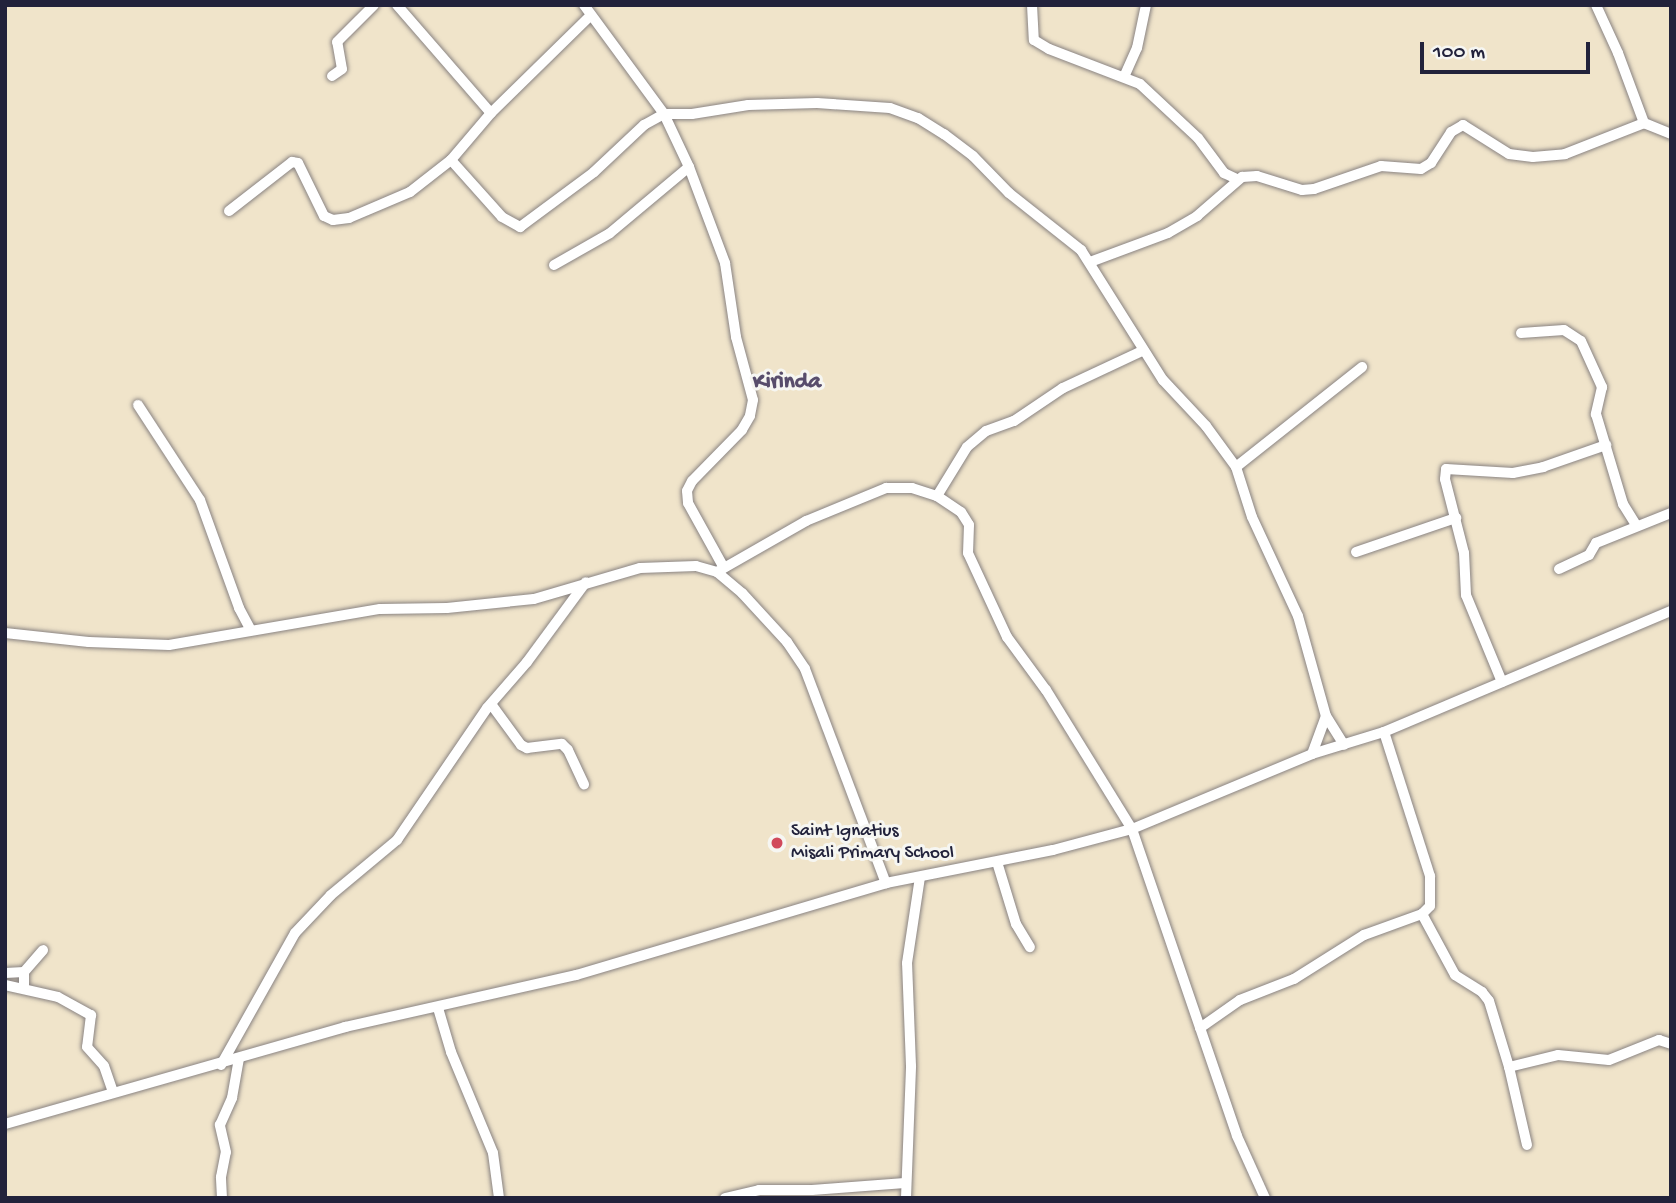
<!DOCTYPE html>
<html>
<head>
<meta charset="utf-8">
<style>
  body { margin:0 }
  #map { position:relative; width:1676px; height:1203px; overflow:hidden; background:#f0e4ca; font-family:"Gochi Hand",sans-serif }
  div>[style] { position:absolute }
  .roads { filter:drop-shadow(0 0 2px #898382) drop-shadow(0 0 2px #898382) }
  .minor>* { height:10px; margin:-5px; padding:0 5px; transform-origin:5px; border-radius:5px; background:#fff }
  .dots>* { width:19px; height:19px; translate:-50% -50%; box-sizing:border-box; border:4px solid #f6f6f2; border-radius:50% }
  span { translate:-50% -50%; white-space:nowrap; text-align:center; line-height:1.15; -webkit-text-stroke:6px #f6f6f2; paint-order:stroke }
  .poi-label { font-size:19px; color:#22223b }
  .left { translate:0 -50%; text-align:left }
  .quarter-label { font-size:23px; color:#584d6c; font-weight:700 }
  .frame { position:absolute; inset:0; border:7px solid #22223b; pointer-events:none }
  .scale { position:absolute; left:1420px; top:42px; width:170px; height:32px; box-sizing:border-box; border:4px solid #22223b; border-top:0; padding-left:9px; font-size:21px; line-height:24px; white-space:nowrap; color:#22223b; -webkit-text-stroke:5px #f6f6f2; paint-order:stroke }
</style>
</head>
<body>
<div id="map">
  <div class="roads">
    <div class="minor">
      <div style="left:397px;top:5px;width:143px;rotate:49deg"></div>
      <div style="left:584px;top:5px;width:135px;rotate:53.7deg"></div>
      <div style="left:664px;top:114px;width:28px"></div>
      <div style="left:692px;top:114px;width:57px;rotate:-9.1deg"></div>
      <div style="left:748px;top:105px;width:69px;rotate:-1.7deg"></div>
      <div style="left:817px;top:103px;width:73px;rotate:3.9deg"></div>
      <div style="left:890px;top:108px;width:30px;rotate:20deg"></div>
      <div style="left:918px;top:118px;width:31px;rotate:32deg"></div>
      <div style="left:944px;top:134px;width:36px;rotate:37deg"></div>
      <div style="left:973px;top:156px;width:52px;rotate:45.8deg"></div>
      <div style="left:1009px;top:193px;width:92px;rotate:38.4deg"></div>
      <div style="left:1081px;top:250px;width:154px;rotate:57.8deg"></div>
      <div style="left:1163px;top:380px;width:63px;rotate:46.9deg"></div>
      <div style="left:1206px;top:426px;width:51px;rotate:53.8deg"></div>
      <div style="left:1236px;top:467px;width:52px;rotate:72.3deg"></div>
      <div style="left:1252px;top:517px;width:109px;rotate:65.1deg"></div>
      <div style="left:1298px;top:616px;width:104px;rotate:74.4deg"></div>
      <div style="left:1326px;top:716px;width:34px;rotate:58deg"></div>
      <div style="left:1032px;top:5px;width:35px;rotate:87deg"></div>
      <div style="left:1034px;top:40px;width:17px;rotate:31deg"></div>
      <div style="left:1049px;top:49px;width:97px;rotate:21deg"></div>
      <div style="left:1140px;top:84px;width:79px;rotate:43deg"></div>
      <div style="left:1198px;top:138px;width:44px;rotate:53.4deg"></div>
      <div style="left:1224px;top:173px;width:14px;rotate:25deg"></div>
      <div style="left:1596px;top:5px;width:53px;rotate:65.4deg"></div>
      <div style="left:1618px;top:53px;width:75px;rotate:69.6deg"></div>
      <div style="left:1644px;top:123px;width:29px;rotate:22deg"></div>
      <div style="left:332px;top:76px;width:12px;rotate:-35deg"></div>
      <div style="left:342px;top:69px;width:27px;rotate:-100deg"></div>
      <div style="left:337px;top:42px;width:52px;rotate:-45deg"></div>
      <div style="left:1124px;top:77px;width:32px;rotate:-66deg"></div>
      <div style="left:1137px;top:48px;width:44px;rotate:-78.2deg"></div>
      <div style="left:451px;top:160px;width:76px;rotate:48.2deg"></div>
      <div style="left:502px;top:217px;width:21px;rotate:29deg"></div>
      <div style="left:520px;top:227px;width:92px;rotate:-36.6deg"></div>
      <div style="left:594px;top:172px;width:69px;rotate:-43.2deg"></div>
      <div style="left:644px;top:125px;width:23px;rotate:-29deg"></div>
      <div style="left:664px;top:114px;width:59px;rotate:64.7deg"></div>
      <div style="left:689px;top:167px;width:103px;rotate:69.4deg"></div>
      <div style="left:725px;top:263px;width:75px;rotate:81.5deg"></div>
      <div style="left:736px;top:337px;width:65px;rotate:74.9deg"></div>
      <div style="left:753px;top:400px;width:16px;rotate:101deg"></div>
      <div style="left:750px;top:416px;width:16px;rotate:120deg"></div>
      <div style="left:742px;top:430px;width:71px;rotate:134.4deg"></div>
      <div style="left:692px;top:481px;width:11px;rotate:117deg"></div>
      <div style="left:687px;top:491px;width:12px;rotate:85deg"></div>
      <div style="left:688px;top:503px;width:74px;rotate:61deg"></div>
      <div style="left:229px;top:211px;width:80px;rotate:-37.9deg"></div>
      <div style="left:292px;top:162px;width:6px;rotate:9deg"></div>
      <div style="left:298px;top:163px;width:59px;rotate:63.9deg"></div>
      <div style="left:324px;top:216px;width:10px;rotate:24deg"></div>
      <div style="left:333px;top:220px;width:16px;rotate:-7deg"></div>
      <div style="left:349px;top:218px;width:66px;rotate:-23.1deg"></div>
      <div style="left:410px;top:192px;width:52px;rotate:-38deg"></div>
      <div style="left:451px;top:160px;width:62px;rotate:-49.6deg"></div>
      <div style="left:491px;top:113px;width:139px;rotate:-44.4deg"></div>
      <div style="left:1090px;top:262px;width:83px;rotate:-20.4deg"></div>
      <div style="left:1168px;top:233px;width:34px;rotate:-30deg"></div>
      <div style="left:1197px;top:216px;width:60px;rotate:-40.9deg"></div>
      <div style="left:1242px;top:177px;width:15px;rotate:-4deg"></div>
      <div style="left:1257px;top:176px;width:47px;rotate:17.3deg"></div>
      <div style="left:1302px;top:190px;width:12px;rotate:-5deg"></div>
      <div style="left:1314px;top:189px;width:71px;rotate:-18.9deg"></div>
      <div style="left:1381px;top:166px;width:40px;rotate:4.3deg"></div>
      <div style="left:1421px;top:169px;width:12px;rotate:-31deg"></div>
      <div style="left:1431px;top:163px;width:37px;rotate:-57deg"></div>
      <div style="left:1451px;top:132px;width:14px;rotate:-30deg"></div>
      <div style="left:1463px;top:125px;width:54px;rotate:32.2deg"></div>
      <div style="left:1509px;top:154px;width:24px;rotate:7deg"></div>
      <div style="left:1533px;top:157px;width:32px;rotate:-5deg"></div>
      <div style="left:1565px;top:154px;width:85px;rotate:-21.4deg"></div>
      <div style="left:554px;top:265px;width:64px;rotate:-29.7deg"></div>
      <div style="left:610px;top:233px;width:103px;rotate:-39.9deg"></div>
      <div style="left:1521px;top:333px;width:43px;rotate:-4deg"></div>
      <div style="left:1564px;top:330px;width:20px;rotate:33deg"></div>
      <div style="left:1581px;top:341px;width:51px;rotate:65.5deg"></div>
      <div style="left:1602px;top:387px;width:28px;rotate:103deg"></div>
      <div style="left:1596px;top:414px;width:94px;rotate:73.3deg"></div>
      <div style="left:1623px;top:504px;width:26px;rotate:58deg"></div>
      <div style="left:138px;top:405px;width:113px;rotate:56.9deg"></div>
      <div style="left:200px;top:500px;width:115px;rotate:70.1deg"></div>
      <div style="left:239px;top:608px;width:24px;rotate:62deg"></div>
      <div style="left:1236px;top:467px;width:161px;rotate:-38.4deg"></div>
      <div style="left:937px;top:496px;width:57px;rotate:-58.5deg"></div>
      <div style="left:967px;top:447px;width:25px;rotate:-40deg"></div>
      <div style="left:986px;top:431px;width:30px;rotate:-20deg"></div>
      <div style="left:1014px;top:421px;width:59px;rotate:-34deg"></div>
      <div style="left:1063px;top:388px;width:87px;rotate:-25.1deg"></div>
      <div style="left:1356px;top:552px;width:106px;rotate:-18.8deg"></div>
      <div style="left:1559px;top:569px;width:33px;rotate:-25deg"></div>
      <div style="left:1589px;top:555px;width:14px;rotate:-60deg"></div>
      <div style="left:1596px;top:543px;width:81px;rotate:-21.8deg"></div>
      <div style="left:717px;top:572px;width:103px;rotate:-29.8deg"></div>
      <div style="left:806px;top:521px;width:87px;rotate:-22.4deg"></div>
      <div style="left:886px;top:488px;width:26px"></div>
      <div style="left:912px;top:488px;width:26px;rotate:18deg"></div>
      <div style="left:937px;top:496px;width:29px;rotate:34deg"></div>
      <div style="left:961px;top:512px;width:15px;rotate:58deg"></div>
      <div style="left:969px;top:525px;width:28px;rotate:92deg"></div>
      <div style="left:968px;top:553px;width:93px;rotate:65.1deg"></div>
      <div style="left:1007px;top:637px;width:66px;rotate:53.7deg"></div>
      <div style="left:1046px;top:690px;width:163px;rotate:58.3deg"></div>
      <div style="left:1132px;top:829px;width:324px;rotate:71.1deg"></div>
      <div style="left:1237px;top:1136px;width:68px;rotate:65.7deg"></div>
      <div style="left:5px;top:633px;width:84px;rotate:6.1deg"></div>
      <div style="left:89px;top:642px;width:80px;rotate:2.1deg"></div>
      <div style="left:169px;top:645px;width:214px;rotate:-9.7deg"></div>
      <div style="left:380px;top:609px;width:67px;rotate:-0.9deg"></div>
      <div style="left:447px;top:608px;width:87px;rotate:-5.9deg"></div>
      <div style="left:534px;top:599px;width:110px;rotate:-16.3deg"></div>
      <div style="left:640px;top:568px;width:56px;rotate:-2deg"></div>
      <div style="left:696px;top:566px;width:22px;rotate:16deg"></div>
      <div style="left:717px;top:572px;width:33px;rotate:40deg"></div>
      <div style="left:742px;top:593px;width:67px;rotate:47.4deg"></div>
      <div style="left:787px;top:642px;width:32px;rotate:56deg"></div>
      <div style="left:805px;top:669px;width:229px;rotate:69.3deg"></div>
      <div style="left:1502px;top:682px;width:94px;rotate:-112.5deg"></div>
      <div style="left:1466px;top:595px;width:42px;rotate:-92.7deg"></div>
      <div style="left:1464px;top:553px;width:76px;rotate:-104.4deg"></div>
      <div style="left:1445px;top:479px;width:10px;rotate:-84deg"></div>
      <div style="left:1446px;top:469px;width:67px;rotate:3.4deg"></div>
      <div style="left:1513px;top:473px;width:31px;rotate:-11deg"></div>
      <div style="left:1543px;top:467px;width:67px;rotate:-19.2deg"></div>
      <div style="left:491px;top:704px;width:51px;rotate:53.8deg"></div>
      <div style="left:521px;top:745px;width:7px;rotate:27deg"></div>
      <div style="left:527px;top:748px;width:35px;rotate:-7deg"></div>
      <div style="left:562px;top:744px;width:8px;rotate:45deg"></div>
      <div style="left:568px;top:750px;width:38px;rotate:65deg"></div>
      <div style="left:1312px;top:754px;width:40px;rotate:-69.8deg"></div>
      <div style="left:997px;top:862px;width:65px;rotate:73deg"></div>
      <div style="left:1016px;top:924px;width:27px;rotate:59deg"></div>
      <div style="left:1422px;top:914px;width:69px;rotate:61.6deg"></div>
      <div style="left:1455px;top:975px;width:32px;rotate:32deg"></div>
      <div style="left:1482px;top:992px;width:11px;rotate:52deg"></div>
      <div style="left:1489px;top:1001px;width:69px;rotate:73.1deg"></div>
      <div style="left:1509px;top:1067px;width:80px;rotate:77deg"></div>
      <div style="left:5px;top:973px;width:19px;rotate:-3deg"></div>
      <div style="left:5px;top:985px;width:54px;rotate:12.8deg"></div>
      <div style="left:58px;top:997px;width:38px;rotate:29deg"></div>
      <div style="left:91px;top:1015px;width:32px;rotate:97deg"></div>
      <div style="left:87px;top:1047px;width:25px;rotate:48deg"></div>
      <div style="left:104px;top:1066px;width:28px;rotate:71deg"></div>
      <div style="left:24px;top:988px;width:16px;rotate:-90deg"></div>
      <div style="left:24px;top:972px;width:29px;rotate:-49deg"></div>
      <div style="left:438px;top:1008px;width:46px;rotate:73.5deg"></div>
      <div style="left:451px;top:1052px;width:109px;rotate:67.4deg"></div>
      <div style="left:493px;top:1153px;width:45px;rotate:82.4deg"></div>
      <div style="left:1200px;top:1028px;width:49px;rotate:-35deg"></div>
      <div style="left:1240px;top:1000px;width:58px;rotate:-21.3deg"></div>
      <div style="left:1294px;top:979px;width:83px;rotate:-32.2deg"></div>
      <div style="left:1364px;top:935px;width:62px;rotate:-19.9deg"></div>
      <div style="left:1422px;top:914px;width:11px;rotate:-45deg"></div>
      <div style="left:1430px;top:906px;width:30px;rotate:-90deg"></div>
      <div style="left:1430px;top:876px;width:151px;rotate:-107.7deg"></div>
      <div style="left:221px;top:1065px;width:151px;rotate:-60.7deg"></div>
      <div style="left:295px;top:933px;width:52px;rotate:-46.5deg"></div>
      <div style="left:331px;top:895px;width:86px;rotate:-39.8deg"></div>
      <div style="left:397px;top:840px;width:160px;rotate:-55.7deg"></div>
      <div style="left:487px;top:708px;width:61px;rotate:-49deg"></div>
      <div style="left:527px;top:662px;width:99px;rotate:-53.6deg"></div>
      <div style="left:1509px;top:1067px;width:50px;rotate:-13.8deg"></div>
      <div style="left:1558px;top:1055px;width:51px;rotate:5.6deg"></div>
      <div style="left:1609px;top:1060px;width:54px;rotate:-21.8deg"></div>
      <div style="left:1659px;top:1040px;width:13px;rotate:18deg"></div>
      <div style="left:5px;top:1124px;width:354px;rotate:-15.9deg"></div>
      <div style="left:345px;top:1027px;width:237px;rotate:-12.7deg"></div>
      <div style="left:576px;top:975px;width:323px;rotate:-16.5deg"></div>
      <div style="left:886px;top:883px;width:170px;rotate:-11.2deg"></div>
      <div style="left:1053px;top:850px;width:82px;rotate:-14.9deg"></div>
      <div style="left:1132px;top:829px;width:195px;rotate:-22.6deg"></div>
      <div style="left:1312px;top:754px;width:75px;rotate:-17deg"></div>
      <div style="left:1384px;top:732px;width:311px;rotate:-22.9deg"></div>
      <div style="left:222px;top:1198px;width:21px;rotate:-93deg"></div>
      <div style="left:221px;top:1177px;width:25px;rotate:-79deg"></div>
      <div style="left:226px;top:1152px;width:28px;rotate:-103deg"></div>
      <div style="left:220px;top:1125px;width:30px;rotate:-66deg"></div>
      <div style="left:232px;top:1098px;width:40px;rotate:-80deg"></div>
      <div style="left:725px;top:1198px;width:35px;rotate:-13deg"></div>
      <div style="left:759px;top:1190px;width:53px"></div>
      <div style="left:812px;top:1190px;width:93px;rotate:-4.3deg"></div>
      <div style="left:906px;top:1198px;width:132px;rotate:-87.8deg"></div>
      <div style="left:911px;top:1066px;width:103px;rotate:-92.2deg"></div>
      <div style="left:907px;top:963px;width:87px;rotate:-81.4deg"></div>
    </div>
  </div>
  <div class="dots">
    <div style="left:777px;top:843px;background:#d1495b"></div>
  </div>
  <div class="poi-label">
    <span class="left" style="left:791px;top:843px">Saint Ignatius<br>Misali Primary School</span>
  </div>
  <div class="quarter-label">
    <span style="left:787px;top:383px">Kirinda</span>
  </div>
  <div class="frame"></div>
  <div class="scale">100 m</div>
</div>
</body>
</html>
